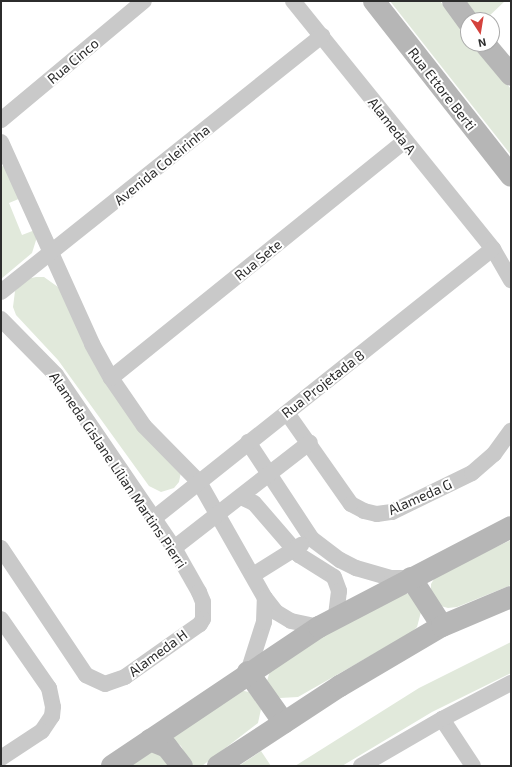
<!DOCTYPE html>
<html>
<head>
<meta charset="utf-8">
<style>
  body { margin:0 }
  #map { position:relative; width:512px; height:767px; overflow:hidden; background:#fff; font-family:"Exo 2",sans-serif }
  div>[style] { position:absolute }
  .green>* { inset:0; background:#e1e9db }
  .street>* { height:16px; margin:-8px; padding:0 8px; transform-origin:8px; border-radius:8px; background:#c9c9c9 }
  .secondary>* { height:22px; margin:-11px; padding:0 11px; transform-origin:11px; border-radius:11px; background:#b6b6b6 }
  span { translate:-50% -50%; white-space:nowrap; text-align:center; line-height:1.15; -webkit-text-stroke:4px #fff; paint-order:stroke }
  .street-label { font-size:14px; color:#2c2c2c }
  .frame { position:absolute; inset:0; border:2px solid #2c2c2c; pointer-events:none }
  .north { position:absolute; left:460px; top:12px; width:40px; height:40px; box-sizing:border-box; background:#fff; border:1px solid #ababab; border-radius:50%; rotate:168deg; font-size:11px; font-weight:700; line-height:16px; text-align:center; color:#2c2c2c }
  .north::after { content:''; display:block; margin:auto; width:14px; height:18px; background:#d4423d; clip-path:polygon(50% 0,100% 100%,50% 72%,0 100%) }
</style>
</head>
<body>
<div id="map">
  <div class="green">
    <div style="clip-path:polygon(390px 1px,440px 1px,468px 38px,468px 44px,473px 44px,511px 89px,511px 155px)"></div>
    <div style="clip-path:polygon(464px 1px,505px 1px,485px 20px,475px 20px)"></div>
    <div style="clip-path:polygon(7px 164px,21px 198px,9px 203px,22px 235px,35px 230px,37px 237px,32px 253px,1px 279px,1px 167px)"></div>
    <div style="clip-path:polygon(36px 277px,44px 277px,58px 287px,181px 472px,179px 482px,174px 488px,161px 492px,149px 486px,58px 360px,16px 315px,13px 307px,15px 291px,27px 279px)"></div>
    <div style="clip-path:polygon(511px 540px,511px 585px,457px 607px,448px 608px,437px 605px,431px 595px,431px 584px,437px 574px)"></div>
    <div style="clip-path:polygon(398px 592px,409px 594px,421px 612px,417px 627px,412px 632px,298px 697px,280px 698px,274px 694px,267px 681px,271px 667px)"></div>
    <div style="clip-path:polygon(511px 642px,511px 673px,432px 712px,342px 766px,295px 766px,419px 688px)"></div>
    <div style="clip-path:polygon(239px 690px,249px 692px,261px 709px,258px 723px,202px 766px,191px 766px,181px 746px,169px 737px)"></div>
    <div style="clip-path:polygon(261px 751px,271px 766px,239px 766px)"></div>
    <div style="clip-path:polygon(154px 752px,161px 753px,174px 766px,128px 766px,148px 753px)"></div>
  </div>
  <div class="street">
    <div style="left:293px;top:1px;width:319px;rotate:51.1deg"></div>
    <div style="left:493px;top:249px;width:36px;rotate:60deg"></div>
    <div style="left:1px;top:120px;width:186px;rotate:-39.8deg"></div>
    <div style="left:1px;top:142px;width:222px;rotate:65.7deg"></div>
    <div style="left:92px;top:344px;width:39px;rotate:61deg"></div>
    <div style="left:111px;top:378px;width:58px;rotate:55.5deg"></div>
    <div style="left:144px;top:426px;width:78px;rotate:45.5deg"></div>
    <div style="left:199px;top:482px;width:133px;rotate:60.4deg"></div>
    <div style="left:265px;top:598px;width:18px;rotate:52deg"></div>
    <div style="left:276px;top:612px;width:17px;rotate:31deg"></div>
    <div style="left:291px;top:621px;width:29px;rotate:12deg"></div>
    <div style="left:1px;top:292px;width:411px;rotate:-38.6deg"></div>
    <div style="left:1px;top:319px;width:78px;rotate:45.5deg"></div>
    <div style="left:56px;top:375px;width:209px;rotate:55.7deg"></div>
    <div style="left:174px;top:548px;width:51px;rotate:60.4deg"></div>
    <div style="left:199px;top:592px;width:11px;rotate:68deg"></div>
    <div style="left:203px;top:602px;width:17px;rotate:90deg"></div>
    <div style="left:203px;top:619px;width:6px;rotate:121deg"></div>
    <div style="left:200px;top:624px;width:92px;rotate:144.8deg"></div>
    <div style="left:125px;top:677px;width:21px;rotate:161deg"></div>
    <div style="left:105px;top:684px;width:21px;rotate:-155deg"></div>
    <div style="left:86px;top:675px;width:153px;rotate:-123.8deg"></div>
    <div style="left:111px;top:378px;width:376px;rotate:-38.9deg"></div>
    <div style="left:287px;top:413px;width:111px;rotate:54.9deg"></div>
    <div style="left:351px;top:504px;width:15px;rotate:28deg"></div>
    <div style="left:364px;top:511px;width:13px;rotate:13deg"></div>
    <div style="left:377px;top:514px;width:15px;rotate:-8deg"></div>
    <div style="left:392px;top:512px;width:89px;rotate:-26deg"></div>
    <div style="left:472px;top:473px;width:29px;rotate:-41deg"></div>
    <div style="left:494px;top:454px;width:29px;rotate:-54deg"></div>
    <div style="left:248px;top:442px;width:116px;rotate:56.6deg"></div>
    <div style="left:312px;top:539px;width:35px;rotate:37deg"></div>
    <div style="left:340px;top:560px;width:18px;rotate:27deg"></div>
    <div style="left:356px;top:568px;width:37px;rotate:16deg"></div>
    <div style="left:392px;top:578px;width:19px"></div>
    <div style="left:241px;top:497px;width:14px;rotate:25deg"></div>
    <div style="left:254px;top:503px;width:69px;rotate:49.1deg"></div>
    <div style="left:299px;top:555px;width:41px;rotate:32.2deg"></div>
    <div style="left:334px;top:577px;width:15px;rotate:70deg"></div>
    <div style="left:339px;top:591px;width:26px;rotate:97deg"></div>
    <div style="left:153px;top:519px;width:434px;rotate:-38.5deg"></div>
    <div style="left:174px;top:548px;width:172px;rotate:-37.9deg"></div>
    <div style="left:253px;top:575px;width:57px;rotate:-32deg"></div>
    <div style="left:1px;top:619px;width:84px;rotate:55.2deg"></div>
    <div style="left:49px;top:688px;width:19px;rotate:78deg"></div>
    <div style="left:53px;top:707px;width:9px;rotate:96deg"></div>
    <div style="left:52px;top:716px;width:18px;rotate:124deg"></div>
    <div style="left:42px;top:731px;width:49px;rotate:146.6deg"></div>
    <div style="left:248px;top:672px;width:52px;rotate:-72.3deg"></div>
    <div style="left:264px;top:622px;width:24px;rotate:-88deg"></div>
    <div style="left:442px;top:719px;width:56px;rotate:56.6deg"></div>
    <div style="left:361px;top:766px;width:94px;rotate:-30.1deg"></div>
    <div style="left:442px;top:719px;width:78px;rotate:-27.6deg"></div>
  </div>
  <div class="secondary">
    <div style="left:374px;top:1px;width:222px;rotate:51.9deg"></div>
    <div style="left:453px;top:1px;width:26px;rotate:54deg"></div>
    <div style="left:485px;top:44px;width:40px;rotate:50deg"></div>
    <div style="left:411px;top:578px;width:57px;rotate:57.1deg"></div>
    <div style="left:248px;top:672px;width:62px;rotate:54.8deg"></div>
    <div style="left:150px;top:740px;width:18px;rotate:22deg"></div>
    <div style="left:167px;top:747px;width:24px;rotate:52deg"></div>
    <div style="left:112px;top:766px;width:249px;rotate:-33.9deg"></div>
    <div style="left:319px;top:627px;width:216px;rotate:-27.5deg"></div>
    <div style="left:218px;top:766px;width:146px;rotate:-33.3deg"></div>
    <div style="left:340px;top:686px;width:118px;rotate:-30.5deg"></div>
    <div style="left:442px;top:626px;width:75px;rotate:-22.8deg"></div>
  </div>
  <div class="street-label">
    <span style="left:73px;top:61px;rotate:-40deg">Rua Cinco</span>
    <span style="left:442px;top:89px;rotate:52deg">Rua Ettore Berti</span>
    <span style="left:392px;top:126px;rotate:52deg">Alameda A</span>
    <span style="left:162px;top:165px;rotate:-39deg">Avenida Coleirinha</span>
    <span style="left:258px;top:260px;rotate:-39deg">Rua Sete</span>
    <span style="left:323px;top:384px;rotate:-38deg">Rua Projetada 8</span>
    <span style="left:118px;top:470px;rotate:56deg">Alameda Gislane Lílian Martins Pierri</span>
    <span style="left:420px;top:497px;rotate:-24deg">Alameda G</span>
    <span style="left:158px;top:653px;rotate:-36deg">Alameda H</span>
  </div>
  <div class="frame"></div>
  <div class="north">N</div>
</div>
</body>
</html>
